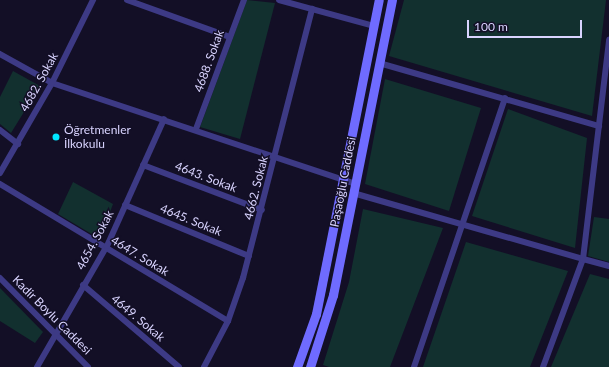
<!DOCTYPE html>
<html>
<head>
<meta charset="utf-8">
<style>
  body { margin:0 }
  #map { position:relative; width:609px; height:367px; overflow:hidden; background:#130f26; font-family:Lato,sans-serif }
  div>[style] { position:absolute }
  .green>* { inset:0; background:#12302f }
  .street>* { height:6px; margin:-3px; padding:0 3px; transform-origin:3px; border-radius:3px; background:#3d3a85 }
  .secondary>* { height:9px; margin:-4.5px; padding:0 4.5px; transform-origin:4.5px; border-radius:4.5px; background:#6f6bff }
  .dots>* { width:11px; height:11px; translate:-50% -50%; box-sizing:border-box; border:2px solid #130f26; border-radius:50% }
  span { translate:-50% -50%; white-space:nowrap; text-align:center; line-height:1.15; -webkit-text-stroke:3px #130f26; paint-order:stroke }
  .street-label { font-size:12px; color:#d9d4ff }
  .poi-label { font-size:12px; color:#d9d4ff }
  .left { translate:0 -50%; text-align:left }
  .scale { position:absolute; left:467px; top:20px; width:115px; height:18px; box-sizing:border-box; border:2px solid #d9d4ff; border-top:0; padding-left:5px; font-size:12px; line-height:14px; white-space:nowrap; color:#d9d4ff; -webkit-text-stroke:3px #130f26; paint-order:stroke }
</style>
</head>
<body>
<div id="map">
  <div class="green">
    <div style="clip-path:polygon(247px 0,275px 3px,240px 139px,200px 127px)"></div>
    <div style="clip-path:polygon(404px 0,606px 0,592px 116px,389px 56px)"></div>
    <div style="clip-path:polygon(13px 71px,40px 86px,11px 133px,0 124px,0 97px)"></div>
    <div style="clip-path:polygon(385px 79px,481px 108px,449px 211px,365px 184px)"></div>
    <div style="clip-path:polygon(508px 109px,587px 138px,575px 248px,472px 216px)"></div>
    <div style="clip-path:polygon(73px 182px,113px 204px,100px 239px,58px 214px)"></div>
    <div style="clip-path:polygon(363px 209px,443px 228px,390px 367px,329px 367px,323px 365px,349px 282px)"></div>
    <div style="clip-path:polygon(594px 217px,609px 219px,609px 262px,588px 256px)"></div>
    <div style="clip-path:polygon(466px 242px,568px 271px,530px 367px,423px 367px)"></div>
    <div style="clip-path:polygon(590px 274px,609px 279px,609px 367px,551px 367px)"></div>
    <div style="clip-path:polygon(0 288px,43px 332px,35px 343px,0 321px)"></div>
  </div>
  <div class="street">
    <div style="left:127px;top:0;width:109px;rotate:19.8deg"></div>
    <div style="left:279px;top:0;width:98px;rotate:15.3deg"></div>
    <div style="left:0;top:54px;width:60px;rotate:29.1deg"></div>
    <div style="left:52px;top:83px;width:319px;rotate:18.4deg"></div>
    <div style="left:379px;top:63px;width:229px;rotate:16deg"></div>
    <div style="left:196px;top:129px;width:138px;rotate:-69.6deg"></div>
    <div style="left:0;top:130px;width:23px;rotate:38deg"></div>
    <div style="left:143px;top:165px;width:127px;rotate:20.7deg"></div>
    <div style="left:0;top:173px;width:104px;rotate:-60deg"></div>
    <div style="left:52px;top:83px;width:93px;rotate:-63.7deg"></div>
    <div style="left:0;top:184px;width:266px;rotate:31deg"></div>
    <div style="left:353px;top:193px;width:239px;rotate:16deg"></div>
    <div style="left:583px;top:259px;width:221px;rotate:-83.2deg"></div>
    <div style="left:125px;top:205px;width:134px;rotate:22.4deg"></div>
    <div style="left:0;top:278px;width:125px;rotate:45.3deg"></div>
    <div style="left:83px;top:285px;width:126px;rotate:40.5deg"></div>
    <div style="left:37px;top:367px;width:140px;rotate:-60deg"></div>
    <div style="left:107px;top:246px;width:139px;rotate:-65.8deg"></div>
    <div style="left:204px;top:367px;width:52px;rotate:-62.4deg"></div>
    <div style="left:228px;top:321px;width:46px;rotate:-70.8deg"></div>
    <div style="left:243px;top:278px;width:278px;rotate:-75.6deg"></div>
    <div style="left:414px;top:367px;width:284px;rotate:-71.3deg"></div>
    <div style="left:543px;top:367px;width:115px;rotate:-69.7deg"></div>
    <div style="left:583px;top:259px;width:27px;rotate:15deg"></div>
  </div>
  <div class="secondary">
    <div style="left:297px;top:367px;width:56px;rotate:-70.3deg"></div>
    <div style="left:316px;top:314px;width:320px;rotate:-78.7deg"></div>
    <div style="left:310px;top:367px;width:76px;rotate:-72.3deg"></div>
    <div style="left:333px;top:295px;width:301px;rotate:-78.7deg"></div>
  </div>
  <div class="dots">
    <div style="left:56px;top:137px;background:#00e5ff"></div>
  </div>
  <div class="street-label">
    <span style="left:209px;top:61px;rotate:-70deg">4688. Sokak</span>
    <span style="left:39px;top:82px;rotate:-61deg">4682. Sokak</span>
    <span style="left:206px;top:177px;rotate:21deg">4643. Sokak</span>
    <span style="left:343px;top:182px;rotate:-79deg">Paşaoğlu Caddesi</span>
    <span style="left:256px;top:188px;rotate:-76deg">4662. Sokak</span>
    <span style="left:191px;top:220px;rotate:22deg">4645. Sokak</span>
    <span style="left:95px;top:240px;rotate:-62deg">4654. Sokak</span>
    <span style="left:140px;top:256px;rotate:31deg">4647. Sokak</span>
    <span style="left:52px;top:315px;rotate:45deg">Kadir Boylu Caddesi</span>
    <span style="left:138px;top:318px;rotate:40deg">4649. Sokak</span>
  </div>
  <div class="poi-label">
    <span class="left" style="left:64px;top:137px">Öğretmenler<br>İlkokulu</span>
  </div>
  <div class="scale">100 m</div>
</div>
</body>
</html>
